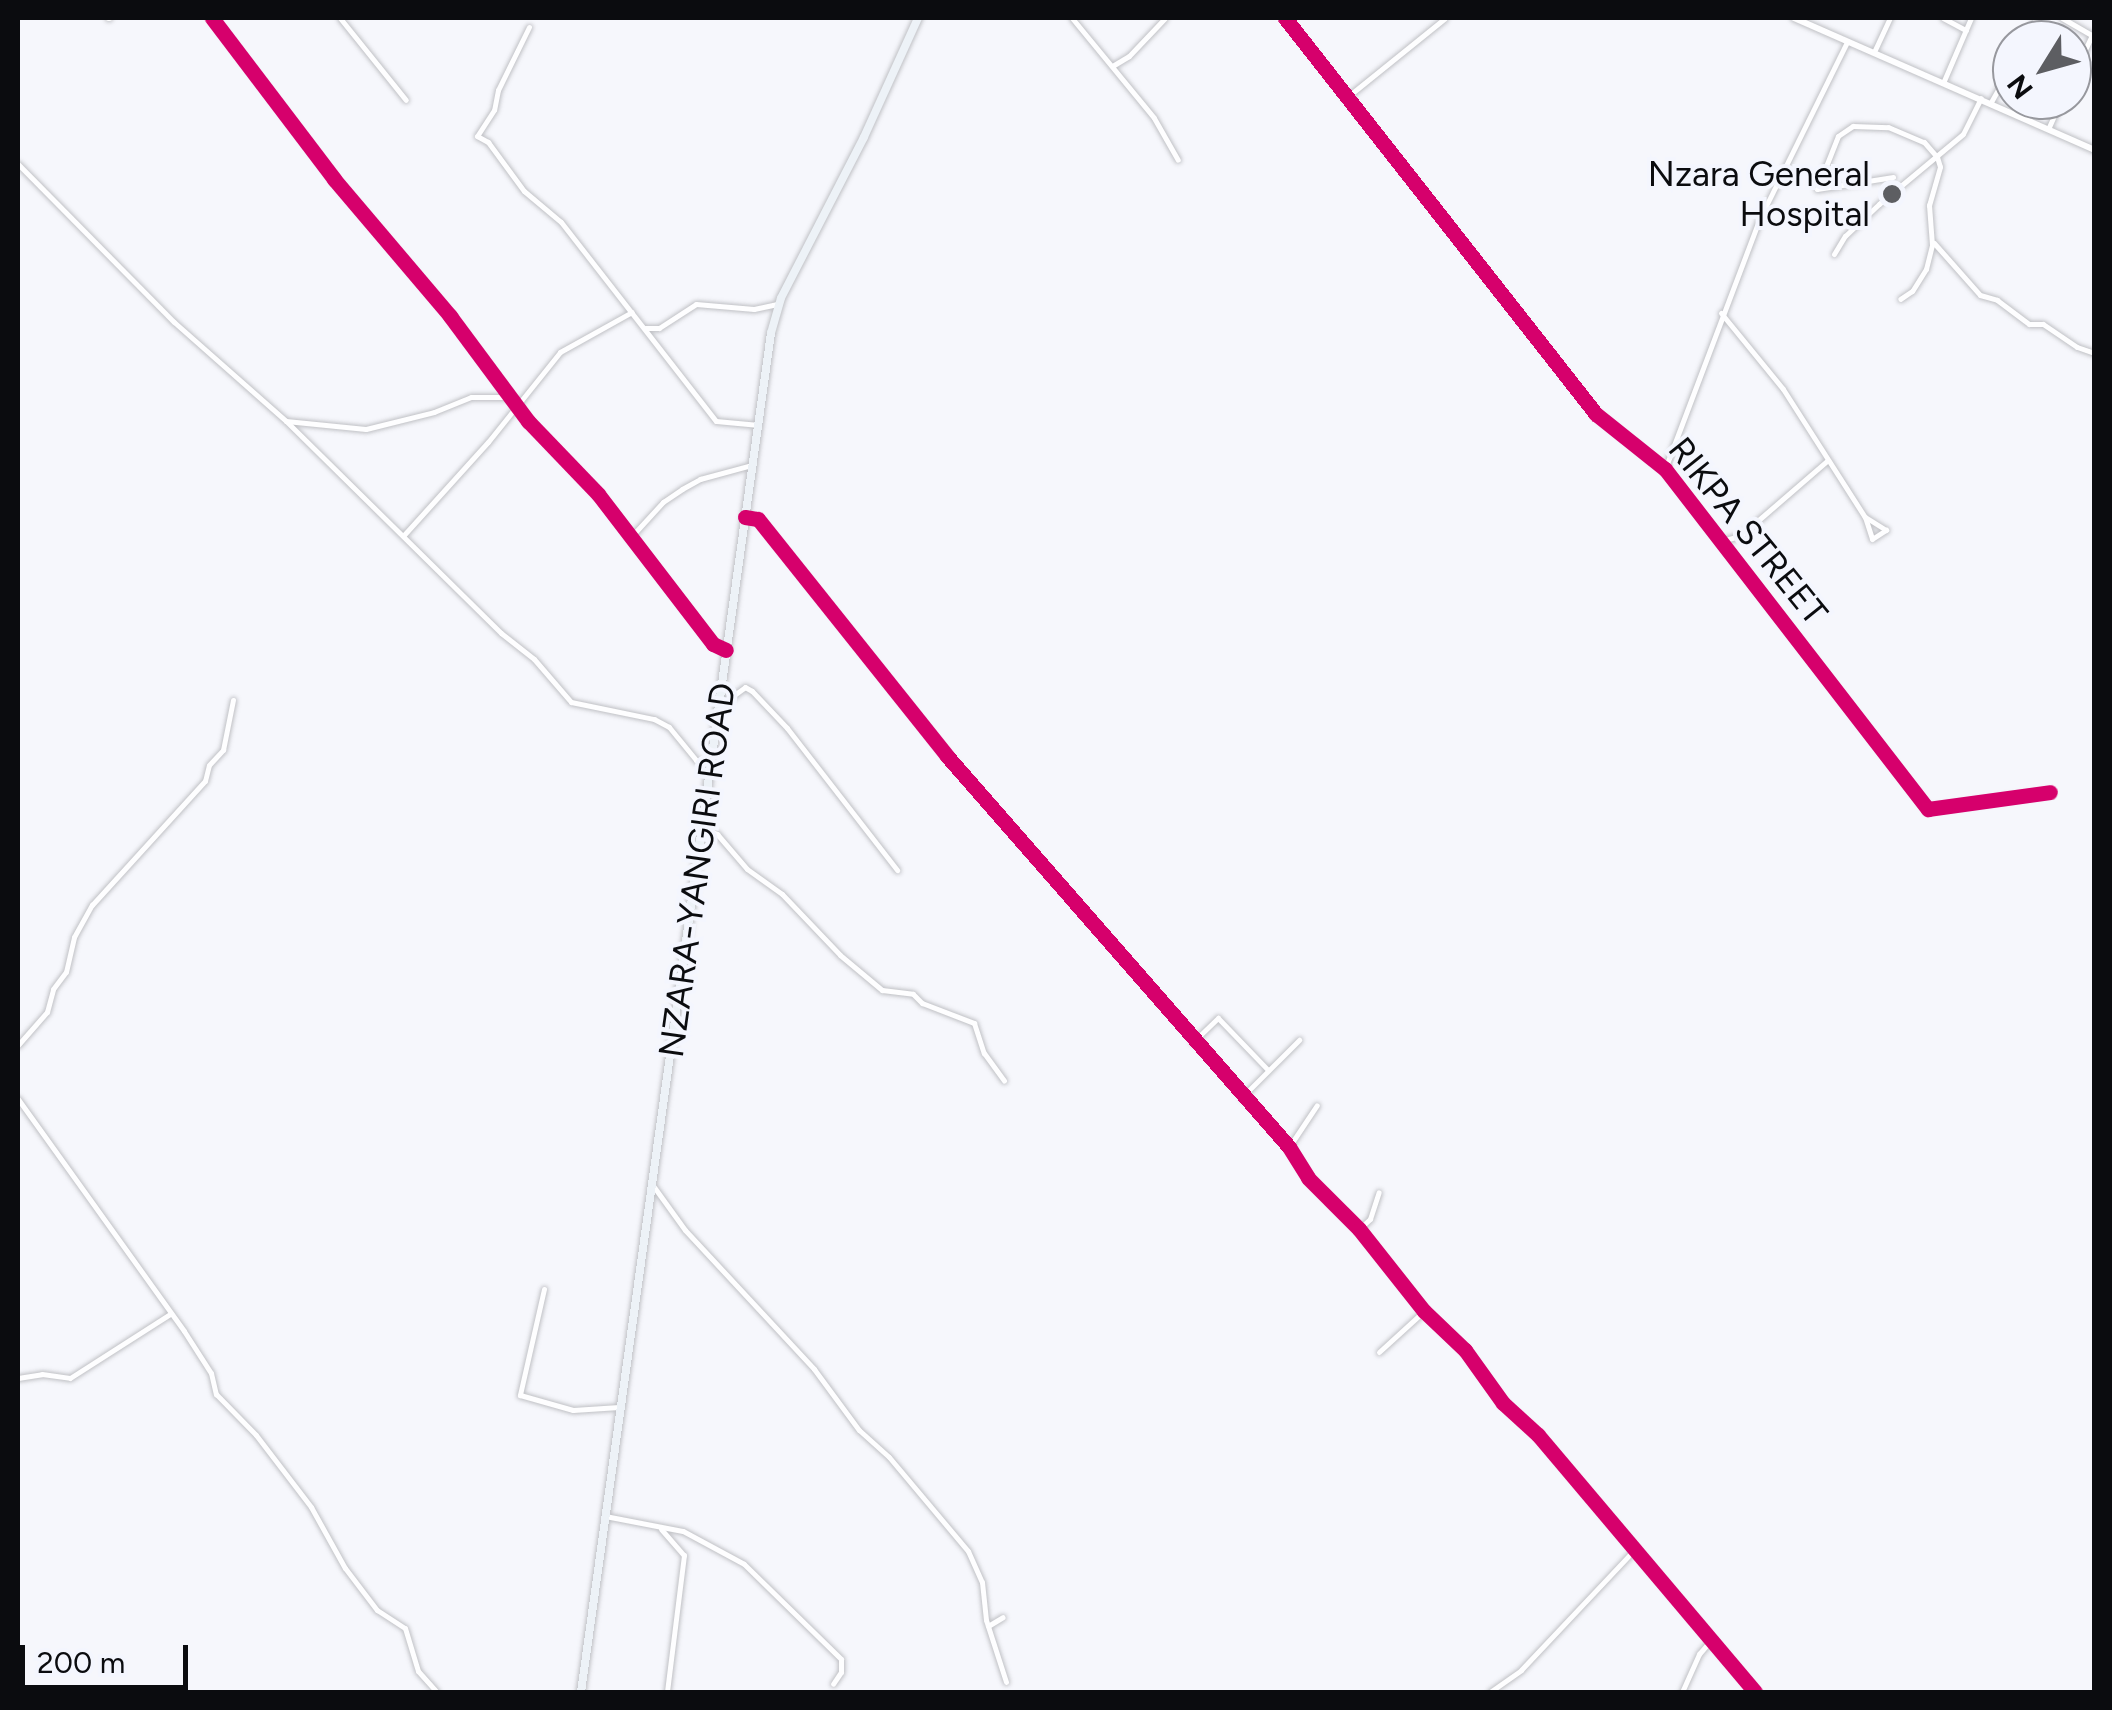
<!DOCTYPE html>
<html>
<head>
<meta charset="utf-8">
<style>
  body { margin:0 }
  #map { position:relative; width:2112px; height:1710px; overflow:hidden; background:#f6f7fc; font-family:Figtree,sans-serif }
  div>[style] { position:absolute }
  .roads { filter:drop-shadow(0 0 2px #c0c1c5) drop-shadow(0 0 2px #c0c1c5) }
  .minor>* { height:5px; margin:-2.5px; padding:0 2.5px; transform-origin:2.5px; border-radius:2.5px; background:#fefeff }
  .tertiary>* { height:6px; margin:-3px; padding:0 3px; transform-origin:3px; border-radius:3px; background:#fefeff }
  .primary>* { height:8px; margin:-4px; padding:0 4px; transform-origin:4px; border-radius:4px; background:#edf2f7 }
  .cycleway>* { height:15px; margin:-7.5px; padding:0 7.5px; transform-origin:7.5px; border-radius:7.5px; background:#d6006c }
  .dots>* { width:28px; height:28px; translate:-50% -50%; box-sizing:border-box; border:5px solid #f4f6fe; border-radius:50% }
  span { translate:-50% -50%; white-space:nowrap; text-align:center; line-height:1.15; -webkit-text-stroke:8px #f4f6fe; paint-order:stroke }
  .poi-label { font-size:35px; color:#0b0c0f }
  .right { translate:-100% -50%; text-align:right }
  .street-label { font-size:35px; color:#0b0c0f }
  .frame { position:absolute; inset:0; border:20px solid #0b0c0f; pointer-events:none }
  .north { position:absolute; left:1992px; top:20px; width:100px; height:100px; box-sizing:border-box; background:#f4f6fe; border:2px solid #97989e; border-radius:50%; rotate:233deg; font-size:28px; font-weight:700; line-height:40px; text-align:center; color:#0b0c0f }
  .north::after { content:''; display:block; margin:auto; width:35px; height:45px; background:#5d5e62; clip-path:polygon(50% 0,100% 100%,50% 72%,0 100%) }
  .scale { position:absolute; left:20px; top:1645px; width:168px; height:45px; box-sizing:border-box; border:5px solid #0b0c0f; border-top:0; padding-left:12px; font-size:30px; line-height:35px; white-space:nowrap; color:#0b0c0f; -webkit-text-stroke:8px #f4f6fe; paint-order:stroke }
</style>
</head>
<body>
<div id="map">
  <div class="roads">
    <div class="minor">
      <div style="left:108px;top:18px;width:1px"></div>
      <div style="left:212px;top:18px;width:202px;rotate:52.8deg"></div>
      <div style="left:334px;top:179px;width:180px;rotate:49.7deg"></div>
      <div style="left:450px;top:316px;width:131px;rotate:53.4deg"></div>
      <div style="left:528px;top:421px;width:101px;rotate:46.2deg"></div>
      <div style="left:598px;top:494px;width:189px;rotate:52.5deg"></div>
      <div style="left:713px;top:644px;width:14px;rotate:25deg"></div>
      <div style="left:340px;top:18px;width:105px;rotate:51.2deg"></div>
      <div style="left:1072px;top:18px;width:129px;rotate:50.6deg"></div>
      <div style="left:1154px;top:118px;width:48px;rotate:60.3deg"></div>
      <div style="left:1285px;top:18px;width:504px;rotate:51.86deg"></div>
      <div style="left:1596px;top:414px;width:88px;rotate:38.6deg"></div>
      <div style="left:1665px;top:469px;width:430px;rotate:52.3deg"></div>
      <div style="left:1928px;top:809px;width:123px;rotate:-7.9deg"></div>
      <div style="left:1943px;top:18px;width:26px;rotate:28deg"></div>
      <div style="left:2062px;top:18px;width:34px;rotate:30deg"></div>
      <div style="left:529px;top:27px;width:70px;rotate:116.2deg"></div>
      <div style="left:498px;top:90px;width:20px;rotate:101deg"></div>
      <div style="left:494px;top:110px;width:31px;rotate:123deg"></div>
      <div style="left:477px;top:136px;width:13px;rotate:29deg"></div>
      <div style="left:488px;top:142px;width:61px;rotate:53.7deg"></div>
      <div style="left:524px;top:191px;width:48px;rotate:40deg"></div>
      <div style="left:561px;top:222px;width:252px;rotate:52.1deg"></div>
      <div style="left:716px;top:421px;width:43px;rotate:5.3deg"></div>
      <div style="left:2025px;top:40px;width:25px;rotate:-63deg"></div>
      <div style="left:1874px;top:52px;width:38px;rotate:-65deg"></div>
      <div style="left:1114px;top:65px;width:17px;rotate:-31deg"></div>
      <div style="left:1129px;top:56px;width:52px;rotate:-46.5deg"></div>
      <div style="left:2072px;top:77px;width:47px;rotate:-64.5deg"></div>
      <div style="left:1943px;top:83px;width:71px;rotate:-66.7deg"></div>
      <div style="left:1346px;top:98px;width:127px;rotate:-38.9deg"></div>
      <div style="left:1991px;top:102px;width:43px;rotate:-60.4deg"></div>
      <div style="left:2049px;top:127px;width:30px;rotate:-66deg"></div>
      <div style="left:18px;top:164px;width:222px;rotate:45.4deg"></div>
      <div style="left:174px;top:322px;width:149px;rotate:41.5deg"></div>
      <div style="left:286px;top:421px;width:80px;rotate:5.7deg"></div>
      <div style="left:366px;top:429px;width:70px;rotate:-14deg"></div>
      <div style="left:434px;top:412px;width:40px;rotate:-22deg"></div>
      <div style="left:471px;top:397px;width:38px"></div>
      <div style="left:1817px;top:189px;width:57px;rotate:-68.4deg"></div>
      <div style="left:1838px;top:136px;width:18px;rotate:-34deg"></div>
      <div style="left:1853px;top:126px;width:35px;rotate:2deg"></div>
      <div style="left:1888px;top:127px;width:39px;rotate:23deg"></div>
      <div style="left:1924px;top:142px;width:20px;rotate:49deg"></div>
      <div style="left:1937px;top:157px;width:10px;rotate:73deg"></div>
      <div style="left:1940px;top:167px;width:40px;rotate:106deg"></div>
      <div style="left:1929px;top:205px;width:40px;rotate:85.7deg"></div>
      <div style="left:1932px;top:245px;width:25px;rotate:104deg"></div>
      <div style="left:1926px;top:269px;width:26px;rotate:122deg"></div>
      <div style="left:1912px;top:291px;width:14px;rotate:146deg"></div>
      <div style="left:1817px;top:189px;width:77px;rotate:-9deg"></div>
      <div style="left:1934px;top:243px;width:69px;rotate:48.5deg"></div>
      <div style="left:1980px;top:295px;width:18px;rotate:16deg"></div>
      <div style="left:1997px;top:300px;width:40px;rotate:37deg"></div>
      <div style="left:2029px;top:324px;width:14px"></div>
      <div style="left:2043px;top:324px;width:41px;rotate:34.1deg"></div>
      <div style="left:2077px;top:347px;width:18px;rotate:19deg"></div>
      <div style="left:1834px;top:254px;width:21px;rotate:-59deg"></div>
      <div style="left:1845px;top:236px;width:47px;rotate:-43.3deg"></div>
      <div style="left:1879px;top:204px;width:109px;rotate:-39.8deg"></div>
      <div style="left:1963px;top:134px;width:40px;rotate:-63.4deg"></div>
      <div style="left:1721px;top:313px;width:98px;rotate:50.8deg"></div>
      <div style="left:1783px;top:389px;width:152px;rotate:57.4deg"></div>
      <div style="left:1865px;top:517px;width:23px;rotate:72deg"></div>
      <div style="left:1872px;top:539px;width:17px;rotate:-33deg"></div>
      <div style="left:1886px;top:530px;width:25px;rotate:-148deg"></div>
      <div style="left:645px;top:328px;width:14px"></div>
      <div style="left:659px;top:328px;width:44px;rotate:-33deg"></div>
      <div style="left:696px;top:304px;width:58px;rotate:4.9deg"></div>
      <div style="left:754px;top:309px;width:25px;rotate:-12deg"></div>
      <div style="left:286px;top:421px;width:302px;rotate:44.6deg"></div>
      <div style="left:501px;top:633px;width:42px;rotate:38.2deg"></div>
      <div style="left:534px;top:659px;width:57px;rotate:49.3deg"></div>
      <div style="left:571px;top:702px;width:85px;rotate:11.6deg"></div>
      <div style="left:654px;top:719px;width:17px;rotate:28deg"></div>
      <div style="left:669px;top:727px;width:43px;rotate:50.7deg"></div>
      <div style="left:696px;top:760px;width:15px;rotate:20deg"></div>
      <div style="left:1665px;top:469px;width:266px;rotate:-69.3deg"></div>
      <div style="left:1759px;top:220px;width:199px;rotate:-63.7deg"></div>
      <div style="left:745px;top:517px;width:13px;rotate:9deg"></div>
      <div style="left:758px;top:519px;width:303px;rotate:51.4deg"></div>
      <div style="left:947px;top:756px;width:519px;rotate:48.82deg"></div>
      <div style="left:1289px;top:1147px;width:36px;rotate:58deg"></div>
      <div style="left:1308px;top:1178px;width:72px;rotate:45deg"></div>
      <div style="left:1359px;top:1229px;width:105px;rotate:51.6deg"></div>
      <div style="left:1424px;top:1311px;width:57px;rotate:43.6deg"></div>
      <div style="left:1465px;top:1350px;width:65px;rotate:54.4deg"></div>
      <div style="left:1503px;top:1403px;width:47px;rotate:42.4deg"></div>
      <div style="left:1538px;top:1435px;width:336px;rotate:49.8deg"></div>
      <div style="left:403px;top:536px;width:127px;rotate:-47.9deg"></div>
      <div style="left:488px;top:442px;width:115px;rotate:-51.3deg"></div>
      <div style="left:560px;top:352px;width:82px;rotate:-29.1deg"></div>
      <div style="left:630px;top:538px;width:49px;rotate:-47.5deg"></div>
      <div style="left:663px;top:502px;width:23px;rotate:-34deg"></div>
      <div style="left:682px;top:489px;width:21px;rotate:-29deg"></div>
      <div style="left:700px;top:479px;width:54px;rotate:-15.1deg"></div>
      <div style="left:1721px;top:541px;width:20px;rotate:-15deg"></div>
      <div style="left:1740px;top:536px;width:116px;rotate:-40.8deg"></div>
      <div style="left:719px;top:706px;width:32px;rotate:-36deg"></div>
      <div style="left:745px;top:687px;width:8px;rotate:30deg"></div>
      <div style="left:752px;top:691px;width:51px;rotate:46.6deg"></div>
      <div style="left:787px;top:728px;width:180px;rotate:52.2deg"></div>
      <div style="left:702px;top:827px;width:17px;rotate:25deg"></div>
      <div style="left:717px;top:834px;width:46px;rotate:49.4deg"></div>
      <div style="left:747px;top:869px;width:43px;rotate:35.5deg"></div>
      <div style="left:782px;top:894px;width:84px;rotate:46.4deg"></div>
      <div style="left:840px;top:955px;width:55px;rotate:39.8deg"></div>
      <div style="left:882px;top:990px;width:31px;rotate:7deg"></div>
      <div style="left:913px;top:994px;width:13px;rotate:45deg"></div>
      <div style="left:922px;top:1003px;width:56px;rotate:21deg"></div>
      <div style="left:974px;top:1023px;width:32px;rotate:72deg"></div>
      <div style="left:984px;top:1053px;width:34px;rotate:54deg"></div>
      <div style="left:1193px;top:1042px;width:35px;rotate:-44deg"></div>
      <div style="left:1218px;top:1018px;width:72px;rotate:46.1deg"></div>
      <div style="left:18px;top:1045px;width:44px;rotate:-48.7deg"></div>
      <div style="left:47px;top:1012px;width:24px;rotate:-75deg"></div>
      <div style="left:53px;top:989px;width:21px;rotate:-53deg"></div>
      <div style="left:66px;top:972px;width:36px;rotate:-77deg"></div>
      <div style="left:74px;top:937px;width:37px;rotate:-61deg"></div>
      <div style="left:92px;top:905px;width:168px;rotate:-47.7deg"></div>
      <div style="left:205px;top:781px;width:16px;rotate:-76deg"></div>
      <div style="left:209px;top:765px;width:21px;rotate:-47deg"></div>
      <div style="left:223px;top:750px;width:51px;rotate:-78.7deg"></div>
      <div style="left:1242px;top:1097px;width:81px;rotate:-45deg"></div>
      <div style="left:18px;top:1099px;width:285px;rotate:54.4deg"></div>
      <div style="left:184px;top:1331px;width:50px;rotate:57.3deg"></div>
      <div style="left:211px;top:1373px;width:22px;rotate:77deg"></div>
      <div style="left:216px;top:1394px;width:57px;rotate:45.7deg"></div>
      <div style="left:256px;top:1435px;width:91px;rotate:52.6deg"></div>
      <div style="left:311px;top:1507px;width:70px;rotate:60.9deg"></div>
      <div style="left:345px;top:1568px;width:53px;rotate:52.7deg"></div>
      <div style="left:377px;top:1610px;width:33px;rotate:33deg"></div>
      <div style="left:405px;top:1628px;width:45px;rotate:73.2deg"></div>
      <div style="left:418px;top:1671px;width:28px;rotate:48deg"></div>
      <div style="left:1289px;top:1147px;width:50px;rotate:-56.3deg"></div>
      <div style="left:654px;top:1187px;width:53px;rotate:54.2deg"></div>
      <div style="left:685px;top:1230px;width:190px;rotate:47.1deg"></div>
      <div style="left:814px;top:1369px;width:76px;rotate:53.6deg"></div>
      <div style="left:859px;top:1430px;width:40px;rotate:42deg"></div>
      <div style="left:889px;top:1457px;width:123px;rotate:50deg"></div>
      <div style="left:968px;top:1551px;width:34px;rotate:66deg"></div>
      <div style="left:982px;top:1582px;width:38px;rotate:84deg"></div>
      <div style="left:986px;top:1620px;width:65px;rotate:72.1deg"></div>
      <div style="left:1359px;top:1229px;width:15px;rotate:-42deg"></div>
      <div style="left:1370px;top:1219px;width:28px;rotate:-72deg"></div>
      <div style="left:544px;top:1289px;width:109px;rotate:102.8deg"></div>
      <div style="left:520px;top:1395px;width:55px;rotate:15.8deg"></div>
      <div style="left:573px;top:1410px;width:46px;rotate:-3.7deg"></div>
      <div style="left:1379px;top:1352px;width:61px;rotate:-42.3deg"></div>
      <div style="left:18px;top:1378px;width:24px;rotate:-9deg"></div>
      <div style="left:42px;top:1374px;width:28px;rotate:8deg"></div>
      <div style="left:70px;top:1378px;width:119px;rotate:-32.6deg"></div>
      <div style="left:605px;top:1516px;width:79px;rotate:10.9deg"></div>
      <div style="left:683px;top:1531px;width:69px;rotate:28.4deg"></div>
      <div style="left:744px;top:1564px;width:136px;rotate:44.4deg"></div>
      <div style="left:841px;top:1659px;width:13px;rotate:90deg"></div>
      <div style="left:841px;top:1672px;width:14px;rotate:124deg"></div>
      <div style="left:661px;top:1529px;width:35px;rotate:49deg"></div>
      <div style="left:684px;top:1555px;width:138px;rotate:97.1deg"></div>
      <div style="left:988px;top:1626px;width:17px;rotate:-31deg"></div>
      <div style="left:1490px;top:1692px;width:38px;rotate:-35deg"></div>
      <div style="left:1521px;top:1670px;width:163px;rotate:-46.7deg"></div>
      <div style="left:1682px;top:1692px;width:42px;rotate:-65.9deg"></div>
      <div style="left:1699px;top:1654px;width:18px;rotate:-49deg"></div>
    </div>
    <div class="tertiary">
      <div style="left:1794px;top:18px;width:328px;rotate:23.7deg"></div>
    </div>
    <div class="primary">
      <div style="left:581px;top:1692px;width:1372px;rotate:-82.04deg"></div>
      <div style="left:771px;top:333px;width:36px;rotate:-74deg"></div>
      <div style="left:781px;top:298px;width:181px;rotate:-62.7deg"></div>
      <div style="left:864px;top:137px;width:131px;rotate:-65.6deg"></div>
    </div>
  </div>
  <div class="cycleway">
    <div style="left:212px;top:18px;width:202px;rotate:52.8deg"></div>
    <div style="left:334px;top:179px;width:180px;rotate:49.7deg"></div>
    <div style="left:450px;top:316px;width:131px;rotate:53.4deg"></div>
    <div style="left:528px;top:421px;width:101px;rotate:46.2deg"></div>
    <div style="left:598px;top:494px;width:189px;rotate:52.5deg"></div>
    <div style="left:713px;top:644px;width:14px;rotate:25deg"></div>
    <div style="left:1285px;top:18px;width:504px;rotate:51.86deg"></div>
    <div style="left:1596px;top:414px;width:88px;rotate:38.6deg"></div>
    <div style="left:1665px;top:469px;width:430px;rotate:52.3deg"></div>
    <div style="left:1928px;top:809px;width:123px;rotate:-7.9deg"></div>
    <div style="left:745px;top:517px;width:13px;rotate:9deg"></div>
    <div style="left:758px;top:519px;width:303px;rotate:51.4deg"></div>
    <div style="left:947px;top:756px;width:519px;rotate:48.82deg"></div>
    <div style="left:1289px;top:1147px;width:36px;rotate:58deg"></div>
    <div style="left:1308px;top:1178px;width:72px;rotate:45deg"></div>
    <div style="left:1359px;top:1229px;width:105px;rotate:51.6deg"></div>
    <div style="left:1424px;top:1311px;width:57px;rotate:43.6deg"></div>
    <div style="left:1465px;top:1350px;width:65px;rotate:54.4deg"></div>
    <div style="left:1503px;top:1403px;width:47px;rotate:42.4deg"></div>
    <div style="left:1538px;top:1435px;width:336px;rotate:49.8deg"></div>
  </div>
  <div class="dots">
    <div style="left:1892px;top:194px;background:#5d5e62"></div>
  </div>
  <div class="poi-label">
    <span class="right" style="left:1870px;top:194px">Nzara General<br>Hospital</span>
  </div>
  <div class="street-label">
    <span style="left:1748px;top:531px;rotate:51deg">RIKPA STREET</span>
    <span style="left:697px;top:870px;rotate:-82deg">NZARA-YANGIRI ROAD</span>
  </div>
  <div class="frame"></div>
  <div class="north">N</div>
  <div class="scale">200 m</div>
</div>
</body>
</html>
